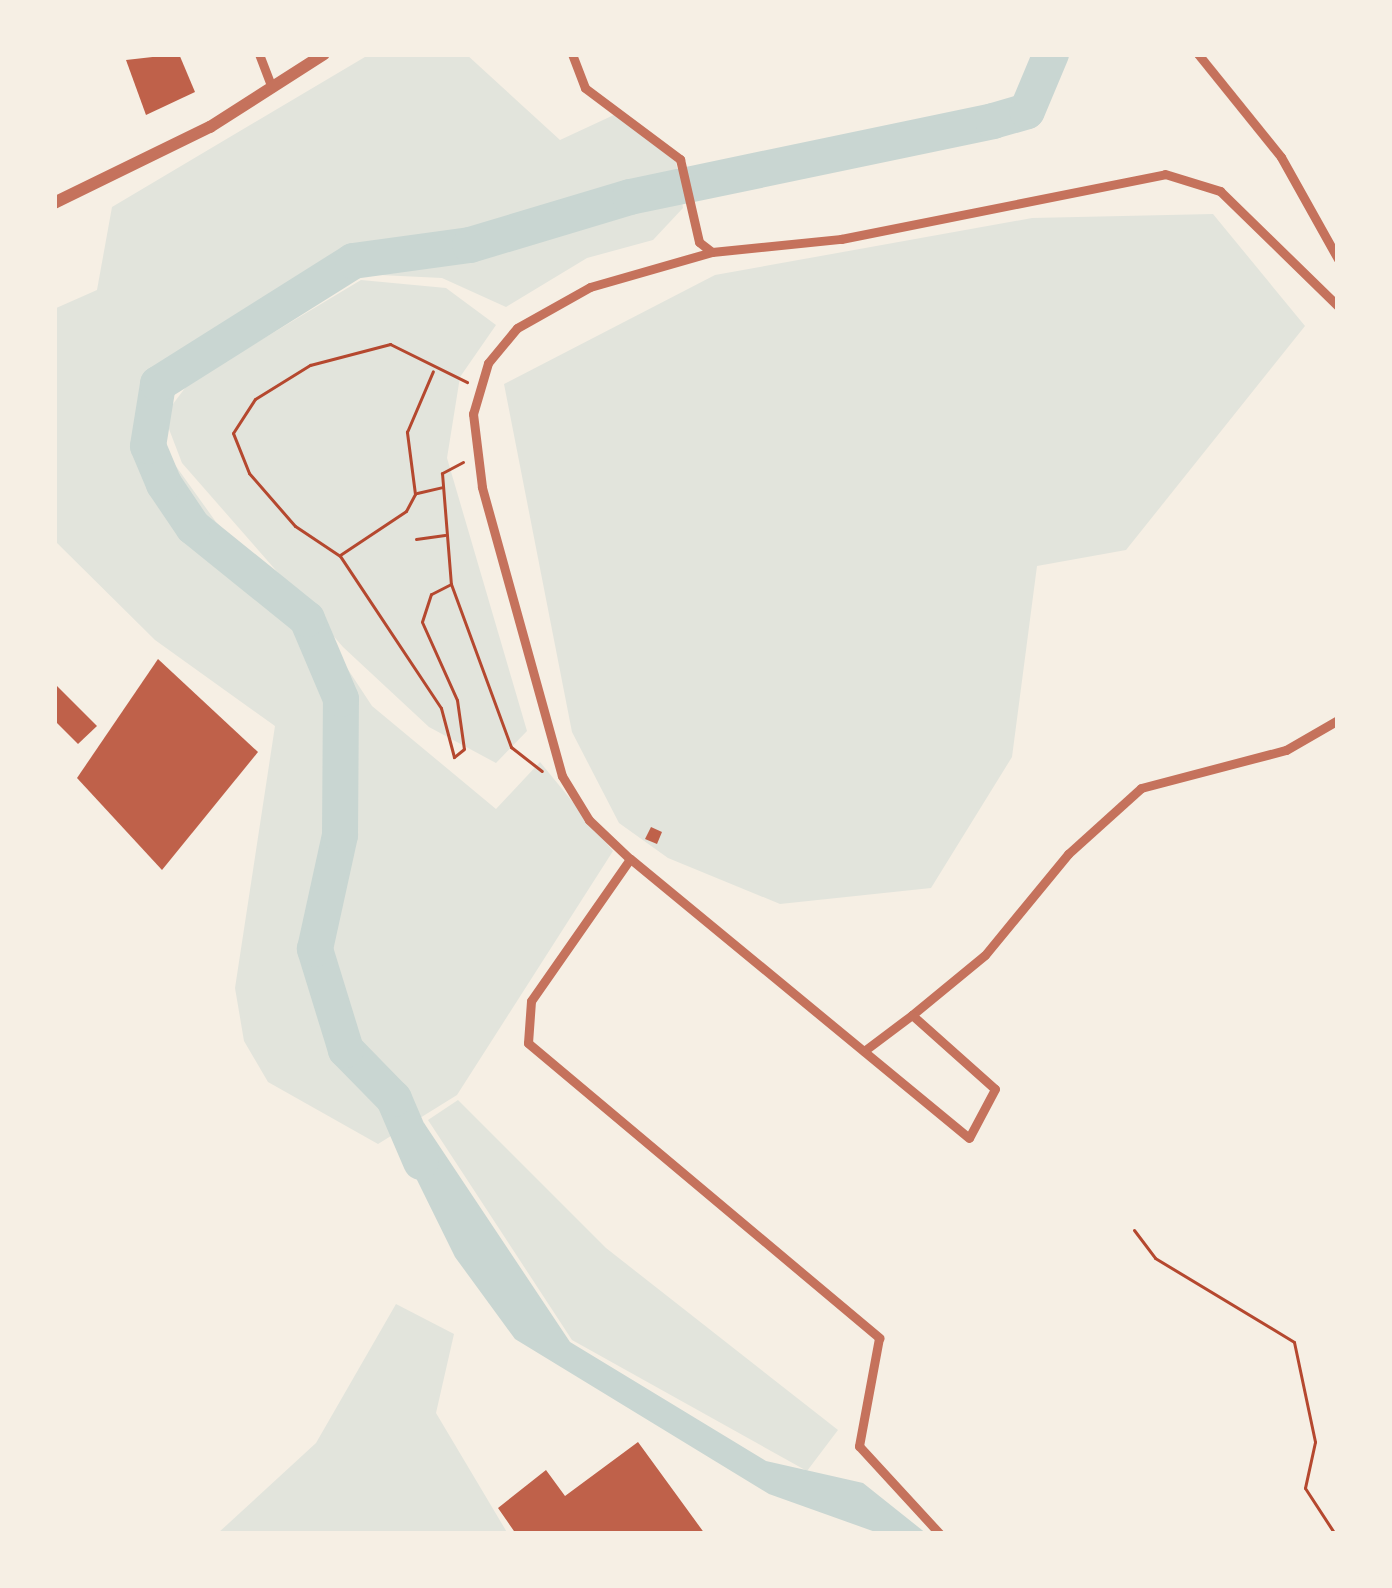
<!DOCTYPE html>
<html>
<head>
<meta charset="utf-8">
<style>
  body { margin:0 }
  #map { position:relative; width:1392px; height:1588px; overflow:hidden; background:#f6efe4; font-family:"Titillium Web",sans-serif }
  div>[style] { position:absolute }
  .green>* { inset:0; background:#e2e4dc }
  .water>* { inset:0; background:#c9d6d2 }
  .river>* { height:36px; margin:-18px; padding:0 18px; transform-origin:18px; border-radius:18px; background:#c9d6d2 }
  .building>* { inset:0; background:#bf614a }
  .path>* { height:3px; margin:-1.5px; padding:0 1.5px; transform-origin:1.5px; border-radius:1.5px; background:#b5482f }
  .minor>* { height:9px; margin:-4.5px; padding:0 4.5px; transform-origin:4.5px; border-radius:4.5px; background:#c5725c }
  .tertiary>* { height:12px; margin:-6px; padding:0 6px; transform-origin:6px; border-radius:6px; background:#c5725c }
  span { translate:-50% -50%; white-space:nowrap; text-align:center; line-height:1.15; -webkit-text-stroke:12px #f6efe4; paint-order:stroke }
  .frame { position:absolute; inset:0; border:57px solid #f6efe4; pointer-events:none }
</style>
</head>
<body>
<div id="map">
  <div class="green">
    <div style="clip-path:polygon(370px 54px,466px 54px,560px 140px,616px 114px,676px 162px,683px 208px,653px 240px,587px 258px,506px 307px,442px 278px,359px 274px,192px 369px,161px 402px,160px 444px,216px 522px,318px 624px,372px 706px,496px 809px,540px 762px,613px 851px,457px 1095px,378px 1144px,268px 1082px,244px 1041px,235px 988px,275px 726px,155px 640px,54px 540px,54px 309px,97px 290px,112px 207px)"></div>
    <div style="clip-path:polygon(1213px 214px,1305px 326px,1126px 550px,1037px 566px,1012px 757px,931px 888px,780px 904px,668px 858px,619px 823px,572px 732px,504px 384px,715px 275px,1032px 218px)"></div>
    <div style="clip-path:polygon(361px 280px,446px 288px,496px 325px,460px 377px,447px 458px,527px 731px,496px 763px,429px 727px,343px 647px,182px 463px,164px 416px,188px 384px)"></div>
    <div style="clip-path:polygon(458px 1100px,606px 1248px,838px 1430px,807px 1471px,572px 1340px,428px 1120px)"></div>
    <div style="clip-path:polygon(396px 1304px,454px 1334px,436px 1413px,508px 1534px,217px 1534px,316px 1443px)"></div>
  </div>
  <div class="water">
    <div style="clip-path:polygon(386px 1117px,424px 1123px,570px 1342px,766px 1461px,863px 1483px,927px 1534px,881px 1534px,769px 1494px,515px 1339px,455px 1257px)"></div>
  </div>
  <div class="river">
    <div style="left:421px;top:1162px;width:69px;rotate:-113.2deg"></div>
    <div style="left:394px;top:1099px;width:69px;rotate:-134.4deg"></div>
    <div style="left:346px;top:1050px;width:106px;rotate:-107.1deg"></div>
    <div style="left:315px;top:949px;width:117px;rotate:-77.6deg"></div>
    <div style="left:340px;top:835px;width:136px;rotate:-89.6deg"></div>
    <div style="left:341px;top:699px;width:87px;rotate:-113deg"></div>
    <div style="left:307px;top:619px;width:146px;rotate:-141.1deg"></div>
    <div style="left:193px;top:527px;width:52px;rotate:-124deg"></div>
    <div style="left:164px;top:484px;width:41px;rotate:-112.8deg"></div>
    <div style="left:148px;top:446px;width:63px;rotate:-80.8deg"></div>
    <div style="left:158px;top:384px;width:231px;rotate:-32.2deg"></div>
    <div style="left:353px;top:261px;width:118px;rotate:-7.8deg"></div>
    <div style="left:470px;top:245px;width:167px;rotate:-16.7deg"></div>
    <div style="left:630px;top:197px;width:371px;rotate:-11.8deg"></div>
    <div style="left:993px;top:121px;width:35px;rotate:-16deg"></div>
    <div style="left:1027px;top:111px;width:62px;rotate:-67.2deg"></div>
  </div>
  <div class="building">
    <div style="clip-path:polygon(179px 54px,195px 92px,146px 115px,126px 60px)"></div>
    <div style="clip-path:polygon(158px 659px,258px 752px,162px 870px,77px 778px)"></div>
    <div style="clip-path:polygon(54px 683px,97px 726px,78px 744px,54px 720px)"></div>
    <div style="clip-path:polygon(651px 827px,662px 832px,657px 844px,645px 839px)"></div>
    <div style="clip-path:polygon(638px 1442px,705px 1534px,516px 1534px,498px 1508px,546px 1470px,565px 1496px)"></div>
  </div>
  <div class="path">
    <div style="left:463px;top:462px;width:24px;rotate:152deg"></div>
    <div style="left:442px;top:473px;width:111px;rotate:85.4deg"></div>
    <div style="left:451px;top:584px;width:174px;rotate:69.8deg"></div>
    <div style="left:511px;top:747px;width:39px;rotate:38deg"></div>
    <div style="left:417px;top:493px;width:26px;rotate:-13deg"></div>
    <div style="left:416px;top:539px;width:29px;rotate:-8deg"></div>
    <div style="left:340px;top:555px;width:79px;rotate:-33.7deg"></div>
    <div style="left:406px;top:511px;width:19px;rotate:-62deg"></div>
    <div style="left:415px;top:494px;width:63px;rotate:-97.4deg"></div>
    <div style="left:407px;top:432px;width:66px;rotate:-66.9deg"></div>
    <div style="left:451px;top:584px;width:22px;rotate:153deg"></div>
    <div style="left:431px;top:594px;width:29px;rotate:108deg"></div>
    <div style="left:422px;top:622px;width:85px;rotate:65.8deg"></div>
    <div style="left:457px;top:700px;width:49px;rotate:81.9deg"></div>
    <div style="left:464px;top:749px;width:13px;rotate:141deg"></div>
    <div style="left:454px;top:757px;width:51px;rotate:-104.9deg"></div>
    <div style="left:441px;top:708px;width:182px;rotate:-123.6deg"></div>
    <div style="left:340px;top:556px;width:54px;rotate:-146.3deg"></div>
    <div style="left:295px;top:526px;width:70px;rotate:-131deg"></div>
    <div style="left:249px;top:473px;width:43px;rotate:-111.8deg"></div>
    <div style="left:233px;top:433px;width:40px;rotate:-57.1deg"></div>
    <div style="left:255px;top:399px;width:65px;rotate:-31.7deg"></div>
    <div style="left:310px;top:365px;width:83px;rotate:-14.7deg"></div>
    <div style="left:390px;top:344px;width:86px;rotate:26.3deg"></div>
    <div style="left:1134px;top:1230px;width:35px;rotate:53deg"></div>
    <div style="left:1155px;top:1258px;width:162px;rotate:31.1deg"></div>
    <div style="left:1294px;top:1342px;width:102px;rotate:78.1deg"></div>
    <div style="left:1315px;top:1442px;width:47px;rotate:102.3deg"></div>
    <div style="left:1305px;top:1488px;width:55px;rotate:56.9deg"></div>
  </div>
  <div class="minor">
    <div style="left:259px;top:54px;width:36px;rotate:69deg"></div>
    <div style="left:572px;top:54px;width:36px;rotate:69deg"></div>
    <div style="left:585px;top:88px;width:119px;rotate:36.8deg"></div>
    <div style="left:680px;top:159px;width:85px;rotate:77.1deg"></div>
    <div style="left:699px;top:242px;width:16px;rotate:38deg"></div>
    <div style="left:1198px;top:54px;width:132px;rotate:51.1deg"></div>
    <div style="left:1281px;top:157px;width:117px;rotate:60.8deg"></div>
    <div style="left:630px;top:859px;width:173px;rotate:124.9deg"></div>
    <div style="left:531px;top:1001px;width:42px;rotate:94.1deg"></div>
    <div style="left:528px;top:1043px;width:459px;rotate:40deg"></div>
    <div style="left:879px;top:1338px;width:110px;rotate:100.5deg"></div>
    <div style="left:859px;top:1446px;width:120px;rotate:47.4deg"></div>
    <div style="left:912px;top:1015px;width:94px;rotate:-39.4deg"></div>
    <div style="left:985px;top:955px;width:131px;rotate:-50.6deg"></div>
    <div style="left:1068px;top:854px;width:98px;rotate:-42.1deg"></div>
    <div style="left:1141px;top:788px;width:150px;rotate:-14.7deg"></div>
    <div style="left:1286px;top:750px;width:60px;rotate:-30deg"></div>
    <div style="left:864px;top:1051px;width:60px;rotate:-36.9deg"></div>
    <div style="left:912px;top:1015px;width:111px;rotate:41.7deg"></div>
    <div style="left:995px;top:1089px;width:55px;rotate:118deg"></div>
    <div style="left:969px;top:1138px;width:439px;rotate:-140.5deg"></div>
    <div style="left:630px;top:859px;width:57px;rotate:-136.4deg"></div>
    <div style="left:589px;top:820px;width:52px;rotate:-121.5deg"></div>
    <div style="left:562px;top:776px;width:300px;rotate:-105.5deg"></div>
    <div style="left:482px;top:487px;width:74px;rotate:-97deg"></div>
    <div style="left:473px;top:414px;width:53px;rotate:-73.6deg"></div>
    <div style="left:488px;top:363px;width:45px;rotate:-50.4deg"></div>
    <div style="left:517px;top:328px;width:84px;rotate:-29.3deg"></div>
    <div style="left:590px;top:287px;width:127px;rotate:-16deg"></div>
    <div style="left:712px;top:252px;width:130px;rotate:-5.8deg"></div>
    <div style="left:841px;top:239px;width:330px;rotate:-11.3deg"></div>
    <div style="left:1165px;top:174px;width:58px;rotate:17.2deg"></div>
    <div style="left:1220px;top:191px;width:165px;rotate:44.3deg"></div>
  </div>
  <div class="tertiary">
    <div style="left:54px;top:203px;width:174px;rotate:-26deg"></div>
    <div style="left:210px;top:127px;width:135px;rotate:-32.6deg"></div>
  </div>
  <div class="frame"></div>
</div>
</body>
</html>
